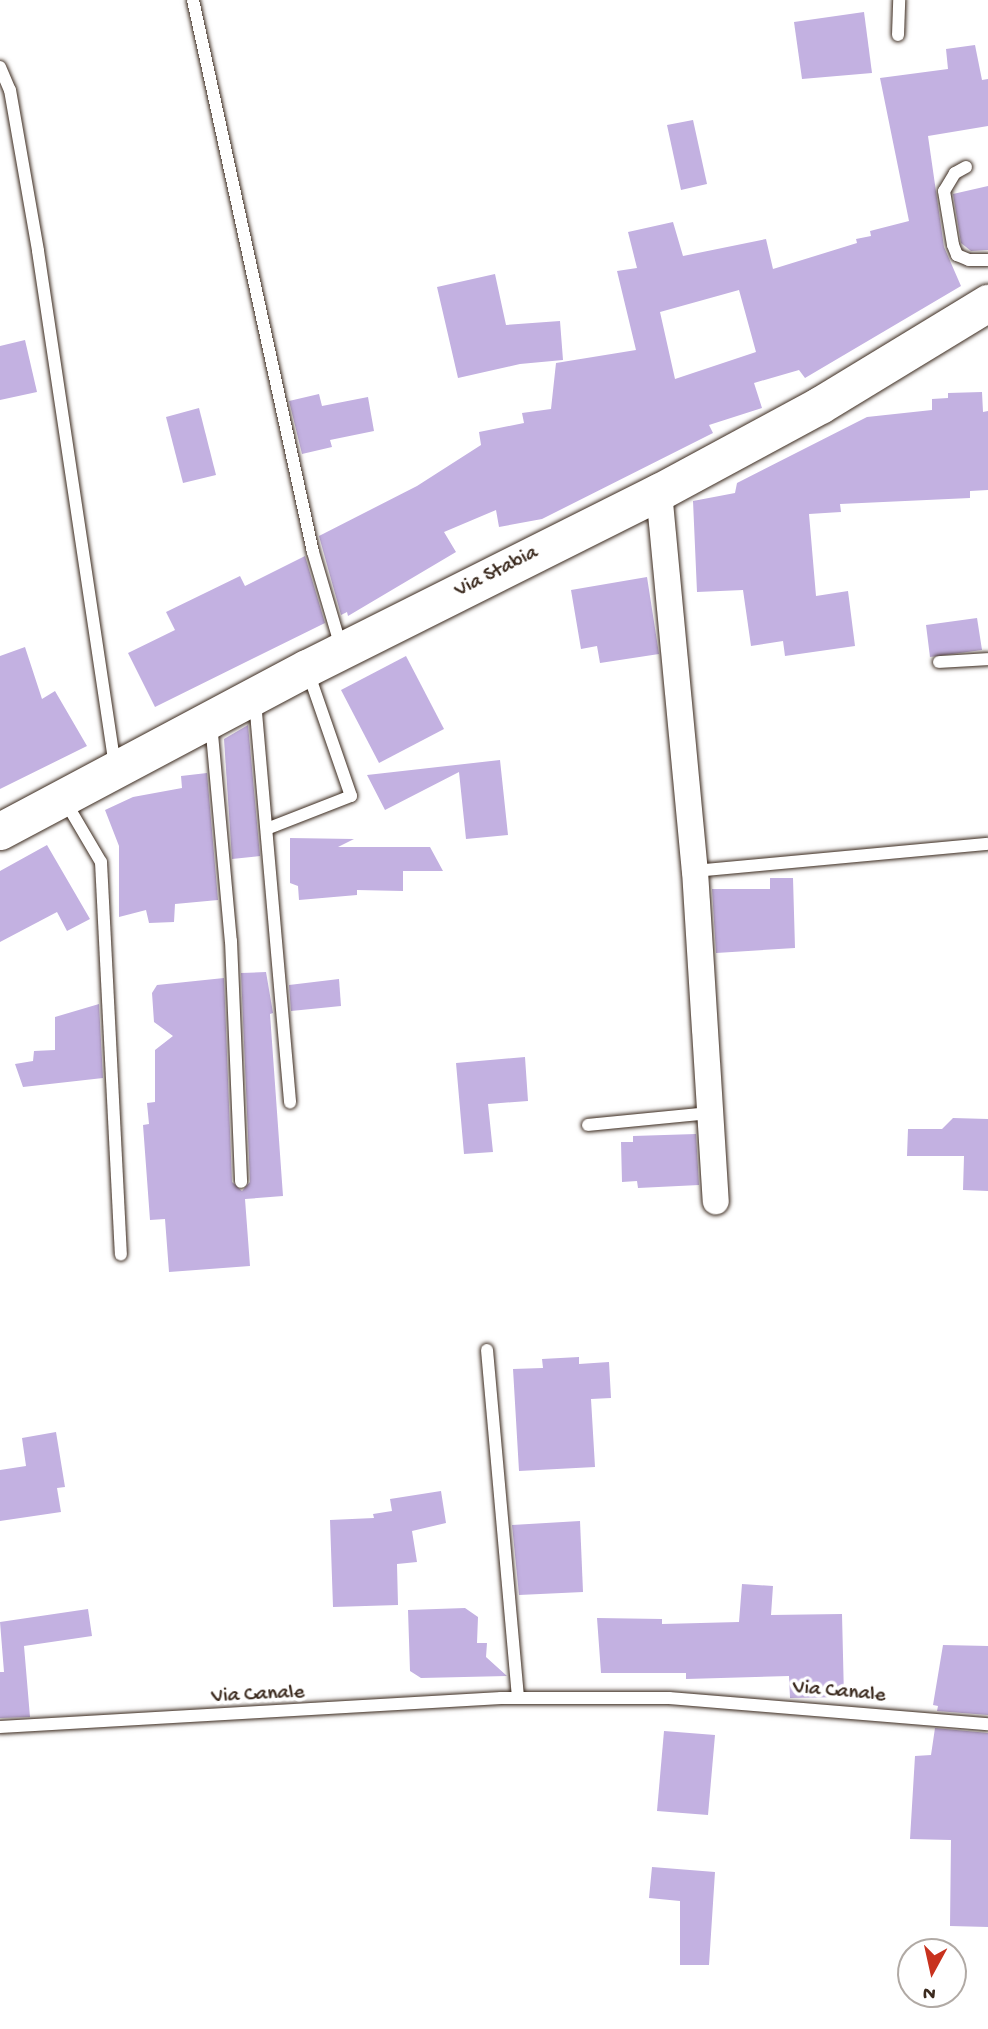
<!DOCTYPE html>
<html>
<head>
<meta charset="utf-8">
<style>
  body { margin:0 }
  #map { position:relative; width:988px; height:2029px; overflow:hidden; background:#fff; font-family:"Gochi Hand",sans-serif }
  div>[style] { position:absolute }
  .building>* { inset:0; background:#c3b1e1 }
  .roads { filter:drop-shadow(0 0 2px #3b2a1e) drop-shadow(0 0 2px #3b2a1e) }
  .service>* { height:12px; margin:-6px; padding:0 6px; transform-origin:6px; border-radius:6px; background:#fff }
  .minor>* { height:26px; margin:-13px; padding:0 13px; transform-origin:13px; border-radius:13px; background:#fff }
  .secondary>* { height:37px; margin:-18.5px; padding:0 18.5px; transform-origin:18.5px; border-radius:18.5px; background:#fff }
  span { translate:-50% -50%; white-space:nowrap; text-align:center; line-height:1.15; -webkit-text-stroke:7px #fff; paint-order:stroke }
  .street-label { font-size:21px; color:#3b2a1e }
  .north { position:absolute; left:897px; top:1938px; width:70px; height:70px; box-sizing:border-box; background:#fff; border:2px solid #b1aaa5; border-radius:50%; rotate:188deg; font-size:19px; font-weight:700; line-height:28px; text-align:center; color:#3b2a1e }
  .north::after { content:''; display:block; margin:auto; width:24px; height:32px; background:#c8321e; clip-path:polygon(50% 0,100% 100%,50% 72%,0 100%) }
</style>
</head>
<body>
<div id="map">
  <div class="building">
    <div style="clip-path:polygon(864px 12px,872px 73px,802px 79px,794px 22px)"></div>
    <div style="clip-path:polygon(evenodd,975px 45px,982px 80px,988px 79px,988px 126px,928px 136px,944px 247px,961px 286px,805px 378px,799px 370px,754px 383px,762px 408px,709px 425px,713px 433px,542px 519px,499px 527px,496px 510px,444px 532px,456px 552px,348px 616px,347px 612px,341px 615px,319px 536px,417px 486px,481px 445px,479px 432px,524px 423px,522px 413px,551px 409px,556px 363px,636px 350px,617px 271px,637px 268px,628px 232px,673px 222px,683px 256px,766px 239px,773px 269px,857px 243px,856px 239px,871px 236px,870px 231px,909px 221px,880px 78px,948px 69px,946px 49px,975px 45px,739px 290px,756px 352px,675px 379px,660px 312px,739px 290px)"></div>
    <div style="clip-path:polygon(693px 120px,707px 184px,681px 190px,667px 125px)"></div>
    <div style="clip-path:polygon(988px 186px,988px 250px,971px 251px,961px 243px,953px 194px)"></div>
    <div style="clip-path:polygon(495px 274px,506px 325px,560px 321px,563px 360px,520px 364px,458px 378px,437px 287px)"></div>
    <div style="clip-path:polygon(25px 340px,37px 392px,0 400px,0 346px)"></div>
    <div style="clip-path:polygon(982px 392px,983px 412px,988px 411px,988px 490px,970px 491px,970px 498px,840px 504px,841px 512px,809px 514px,816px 596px,848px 591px,855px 646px,785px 656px,783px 641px,751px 646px,743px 590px,697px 592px,693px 501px,735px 493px,737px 483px,867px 417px,932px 410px,932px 399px,948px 398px,948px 393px)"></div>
    <div style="clip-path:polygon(319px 394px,322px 406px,368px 397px,374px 431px,330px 440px,332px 447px,302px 454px,289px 401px)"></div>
    <div style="clip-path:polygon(199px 408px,216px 475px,183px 483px,166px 417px)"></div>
    <div style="clip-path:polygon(305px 556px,325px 623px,155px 707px,128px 653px,175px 630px,166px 612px,240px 576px,245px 586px)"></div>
    <div style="clip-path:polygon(647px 577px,659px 654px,600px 663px,597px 646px,581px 649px,571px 590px)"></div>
    <div style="clip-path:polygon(977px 618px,982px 650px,930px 657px,926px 625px)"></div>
    <div style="clip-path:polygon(25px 647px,42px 699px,55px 691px,87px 746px,0 789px,0 656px)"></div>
    <div style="clip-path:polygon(406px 656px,444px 729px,379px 763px,341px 690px)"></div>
    <div style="clip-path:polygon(248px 725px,260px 856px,232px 859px,224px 739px)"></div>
    <div style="clip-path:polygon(500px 760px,508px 835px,466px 839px,459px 772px,385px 810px,367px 775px)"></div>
    <div style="clip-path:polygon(207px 773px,218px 900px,175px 904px,174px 922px,149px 923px,146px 910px,119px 917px,119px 846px,105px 810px,133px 797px,182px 788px,181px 776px)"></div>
    <div style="clip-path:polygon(290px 838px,354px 839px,338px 847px,430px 847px,443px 871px,403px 871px,403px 891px,357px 890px,357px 895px,299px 900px,298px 886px,290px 883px)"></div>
    <div style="clip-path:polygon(47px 845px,90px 919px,67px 931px,57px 912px,0 942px,0 871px)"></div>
    <div style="clip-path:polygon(770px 878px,793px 878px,795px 948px,716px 953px,712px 889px,770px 889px)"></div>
    <div style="clip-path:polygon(266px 972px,273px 1013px,270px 1014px,283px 1196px,245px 1199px,250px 1266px,169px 1272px,165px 1219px,150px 1220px,143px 1125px,149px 1124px,147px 1103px,155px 1102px,155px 1050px,173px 1036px,154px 1022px,152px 993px,157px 985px,224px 978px,232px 1182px,242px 1191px,250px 1182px,241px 973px)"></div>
    <div style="clip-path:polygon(339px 979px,341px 1006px,291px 1011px,289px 985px)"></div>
    <div style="clip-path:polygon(99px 1004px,103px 1078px,23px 1087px,15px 1064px,33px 1061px,34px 1051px,55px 1050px,55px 1017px)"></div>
    <div style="clip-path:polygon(525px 1057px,528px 1101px,488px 1104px,493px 1152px,464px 1154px,456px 1063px)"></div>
    <div style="clip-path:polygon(953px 1118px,988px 1119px,988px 1191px,963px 1190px,964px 1156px,907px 1156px,908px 1129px,942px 1129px)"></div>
    <div style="clip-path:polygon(696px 1134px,699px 1185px,638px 1188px,637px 1181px,622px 1182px,621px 1142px,633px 1142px,633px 1136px)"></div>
    <div style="clip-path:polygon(579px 1357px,579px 1364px,609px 1362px,611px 1398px,591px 1399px,595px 1467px,519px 1471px,513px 1369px,543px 1368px,542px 1359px)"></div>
    <div style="clip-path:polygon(56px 1432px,65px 1487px,57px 1488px,61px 1512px,0 1521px,0 1470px,26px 1466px,22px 1438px)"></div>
    <div style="clip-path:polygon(441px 1491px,446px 1523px,412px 1531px,417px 1562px,397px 1564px,398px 1605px,333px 1607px,330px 1520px,374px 1518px,373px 1514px,392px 1511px,390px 1499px)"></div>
    <div style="clip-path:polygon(580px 1521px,583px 1592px,519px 1595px,512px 1525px)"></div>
    <div style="clip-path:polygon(742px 1584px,773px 1586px,771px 1615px,842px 1614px,844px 1697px,790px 1698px,789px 1676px,686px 1679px,686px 1673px,601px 1673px,597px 1618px,662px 1619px,662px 1624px,739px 1622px)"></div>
    <div style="clip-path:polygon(465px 1608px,478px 1617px,477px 1643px,487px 1643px,486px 1657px,507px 1676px,421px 1678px,410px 1671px,408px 1610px)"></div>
    <div style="clip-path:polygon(88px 1609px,92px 1636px,24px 1646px,30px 1717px,0 1718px,0 1672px,4px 1672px,0 1622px)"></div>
    <div style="clip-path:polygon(943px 1645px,988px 1646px,988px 1715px,937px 1711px,938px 1706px,933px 1705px)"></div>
    <div style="clip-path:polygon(935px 1728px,988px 1733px,988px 1927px,950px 1926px,951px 1840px,910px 1839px,915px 1756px,931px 1755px)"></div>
    <div style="clip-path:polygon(664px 1731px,715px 1735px,708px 1815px,657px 1811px)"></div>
    <div style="clip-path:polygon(652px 1867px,715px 1872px,709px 1965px,680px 1965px,680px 1901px,649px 1898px)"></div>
  </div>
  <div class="roads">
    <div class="service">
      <div style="left:193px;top:0;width:565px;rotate:77.74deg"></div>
      <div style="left:313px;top:552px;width:99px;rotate:73.6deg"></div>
      <div style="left:898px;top:35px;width:35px;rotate:-88deg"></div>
      <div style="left:0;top:67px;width:25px;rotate:67deg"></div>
      <div style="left:10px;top:90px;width:163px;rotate:80.1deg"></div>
      <div style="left:38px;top:251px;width:521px;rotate:81.5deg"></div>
      <div style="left:966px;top:167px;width:13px;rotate:151deg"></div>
      <div style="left:955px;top:173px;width:21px;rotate:121deg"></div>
      <div style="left:944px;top:191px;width:55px;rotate:80.5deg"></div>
      <div style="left:953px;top:245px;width:11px;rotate:68deg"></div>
      <div style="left:957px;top:255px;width:13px;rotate:23deg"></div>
      <div style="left:969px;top:260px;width:19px"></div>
      <div style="left:939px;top:662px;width:49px;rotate:-3.5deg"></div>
      <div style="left:255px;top:701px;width:403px;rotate:85deg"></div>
      <div style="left:211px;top:723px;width:219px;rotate:84.8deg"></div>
      <div style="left:231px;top:941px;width:241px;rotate:87.6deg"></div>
      <div style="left:65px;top:801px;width:71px;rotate:59.5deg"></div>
      <div style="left:101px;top:862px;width:393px;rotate:87.1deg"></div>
      <div style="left:269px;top:828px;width:88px;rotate:-21.3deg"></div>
      <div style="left:351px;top:796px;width:131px;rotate:-109.1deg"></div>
      <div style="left:695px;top:871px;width:294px;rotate:-5.3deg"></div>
      <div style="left:588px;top:1125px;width:124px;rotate:-5.6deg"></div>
      <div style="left:487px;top:1350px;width:349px;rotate:84.9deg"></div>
      <div style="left:0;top:1727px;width:502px;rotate:-3.31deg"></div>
      <div style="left:501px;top:1698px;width:168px"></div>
      <div style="left:669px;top:1698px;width:320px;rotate:4.7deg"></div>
    </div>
    <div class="minor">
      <div style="left:659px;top:492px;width:381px;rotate:84.6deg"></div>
      <div style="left:695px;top:871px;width:331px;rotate:86.4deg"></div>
    </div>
    <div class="secondary">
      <div style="left:0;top:831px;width:348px;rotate:-28deg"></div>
      <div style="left:307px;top:668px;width:394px;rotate:-26.6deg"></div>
      <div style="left:659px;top:492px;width:183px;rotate:-28.4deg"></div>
      <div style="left:820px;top:405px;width:197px;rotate:-31.3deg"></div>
    </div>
  </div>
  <div class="street-label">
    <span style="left:497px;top:573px;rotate:-27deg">Via Stabia</span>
    <span style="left:839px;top:1693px;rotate:5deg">Via Canale</span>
    <span style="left:258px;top:1696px;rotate:-3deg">Via Canale</span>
  </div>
  <div class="north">N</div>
</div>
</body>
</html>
